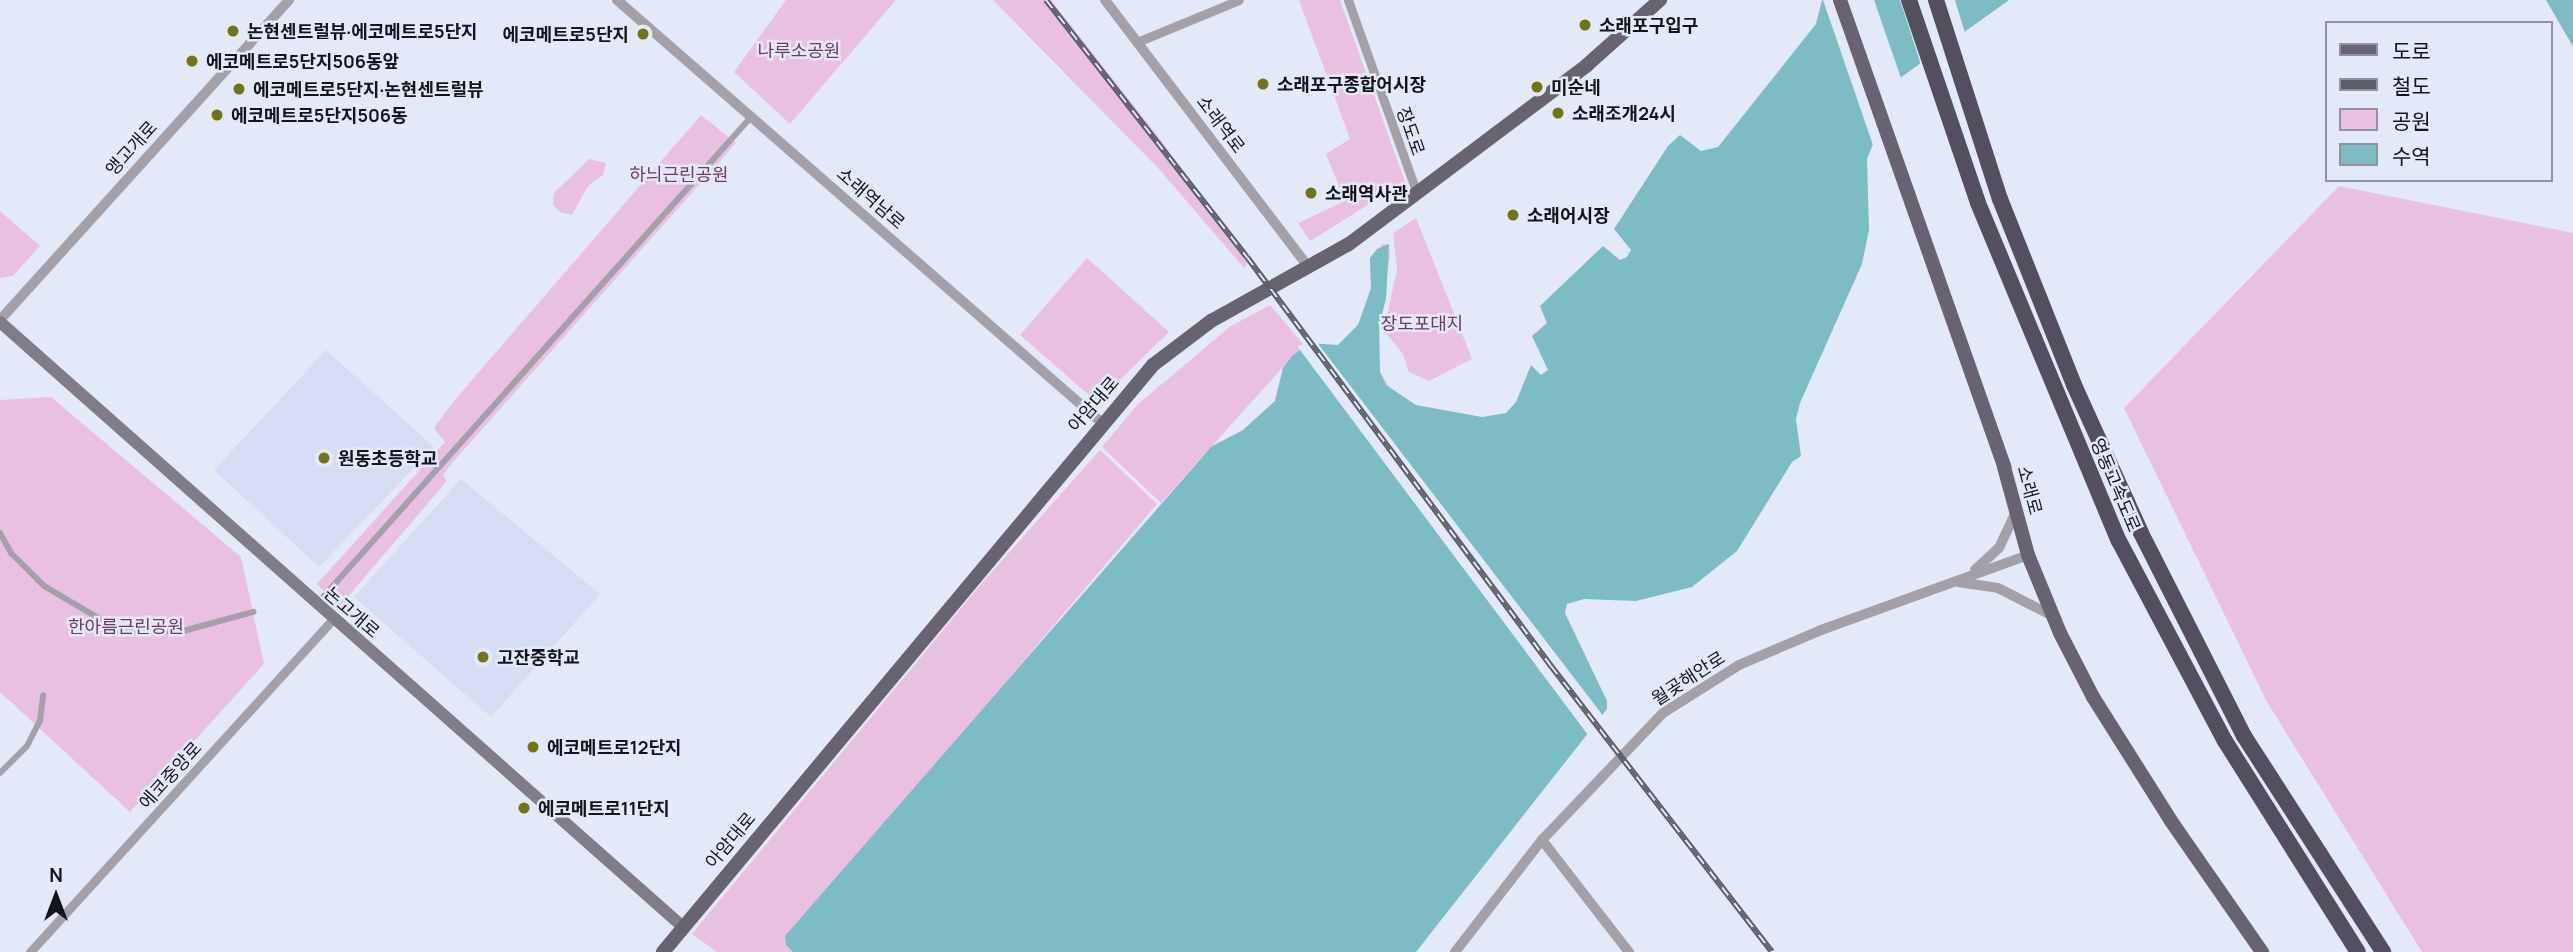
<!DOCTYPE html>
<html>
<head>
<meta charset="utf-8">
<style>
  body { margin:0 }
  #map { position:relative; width:2573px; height:952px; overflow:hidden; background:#e4e9f8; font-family:Manrope,"Noto Sans KR",sans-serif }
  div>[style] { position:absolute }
  .built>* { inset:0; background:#d5ddf3 }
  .green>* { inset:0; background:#e9c0e0 }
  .water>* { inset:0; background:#7bbcc5 }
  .pier>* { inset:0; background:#e4e9f8 }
  .pedestrian>* { height:6px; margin:-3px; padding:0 3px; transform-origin:3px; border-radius:3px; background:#a3a0a7 }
  .minor>* { height:9px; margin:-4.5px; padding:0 4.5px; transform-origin:4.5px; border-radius:4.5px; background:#a3a0a7 }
  .tertiary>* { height:10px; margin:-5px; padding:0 5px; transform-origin:5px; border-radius:5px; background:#a3a0a7 }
  .secondary>* { height:12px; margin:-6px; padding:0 6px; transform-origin:6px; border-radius:6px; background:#817d87 }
  .primary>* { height:14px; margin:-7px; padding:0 7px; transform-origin:7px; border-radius:7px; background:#68646f }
  .motorway>* { height:16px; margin:-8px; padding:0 8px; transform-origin:8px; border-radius:8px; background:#544f5c }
  .rail>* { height:6px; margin-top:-3px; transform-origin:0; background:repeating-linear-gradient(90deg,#e4e9f8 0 10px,#5c5e67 0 20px); box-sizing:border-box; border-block:2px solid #5c5e67 }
  .dots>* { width:19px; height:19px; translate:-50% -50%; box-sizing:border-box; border:4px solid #e4e9f8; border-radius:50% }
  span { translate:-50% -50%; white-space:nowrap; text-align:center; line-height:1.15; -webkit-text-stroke:5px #e4e9f8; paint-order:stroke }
  .poi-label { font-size:18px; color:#14151b; font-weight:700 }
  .left { translate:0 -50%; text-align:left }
  .right { translate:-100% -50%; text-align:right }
  .park-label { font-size:18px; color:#6f3966 }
  .street-label { font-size:18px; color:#14151b }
  .legend { position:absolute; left:2325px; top:21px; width:228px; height:161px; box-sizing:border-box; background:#e4e9f8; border:2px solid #9194a0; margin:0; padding:9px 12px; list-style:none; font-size:21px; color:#14151b }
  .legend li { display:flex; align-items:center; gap:14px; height:35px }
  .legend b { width:35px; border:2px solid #9194a0 }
  .north { position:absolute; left:21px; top:861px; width:70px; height:70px; -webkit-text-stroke:5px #e4e9f8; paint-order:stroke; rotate:0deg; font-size:19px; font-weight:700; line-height:28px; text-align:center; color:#14151b }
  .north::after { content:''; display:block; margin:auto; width:24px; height:32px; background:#14151b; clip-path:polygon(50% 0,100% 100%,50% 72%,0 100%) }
</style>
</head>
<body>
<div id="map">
  <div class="built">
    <div style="clip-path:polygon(326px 350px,434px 447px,319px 567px,214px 470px)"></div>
    <div style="clip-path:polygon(461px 479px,600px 594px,491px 717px,354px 597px)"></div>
  </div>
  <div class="green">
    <div style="clip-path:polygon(786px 0,896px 0,790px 124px,734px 72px)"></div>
    <div style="clip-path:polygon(993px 0,1051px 0,1160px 139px,1248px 263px,1244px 268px,1159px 169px)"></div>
    <div style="clip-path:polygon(1299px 0,1340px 0,1405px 182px,1310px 241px,1298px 223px,1345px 201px,1326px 154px,1350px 139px)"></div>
    <div style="clip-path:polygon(701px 115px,736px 143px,452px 463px,443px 475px,447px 481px,339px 607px,317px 584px,445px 442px,434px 428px,453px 402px)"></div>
    <div style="clip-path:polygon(589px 159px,606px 163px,603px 175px,588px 186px,572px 215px,560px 212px,553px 205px,554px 193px)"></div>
    <div style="clip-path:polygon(2339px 186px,2573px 233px,2573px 952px,2422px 952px,2267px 702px,2124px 408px)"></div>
    <div style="clip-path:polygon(0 211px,40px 246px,13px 276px,0 278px)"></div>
    <div style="clip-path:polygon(1416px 218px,1472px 359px,1429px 381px,1409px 372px,1403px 354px,1384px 331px,1397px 269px,1393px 233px)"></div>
    <div style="clip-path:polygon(evenodd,1383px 244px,1389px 244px,1390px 256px,1379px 325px,1380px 372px,1391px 390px,897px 952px,717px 952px,692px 934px,982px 583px,1100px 450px,1157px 504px,1018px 667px,1193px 472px,1206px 452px,1161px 503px,1102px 447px,1138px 404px,1231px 326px,1270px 305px,1303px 344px,1338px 345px,1360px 322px,1371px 288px,1370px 258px,1383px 244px,1283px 367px,1275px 401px,1243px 430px,1212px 446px,1283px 367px)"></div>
    <div style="clip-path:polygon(1087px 258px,1169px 332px,1097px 402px,1020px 335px)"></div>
    <div style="clip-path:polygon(51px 397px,241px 557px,264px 664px,130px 812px,0 692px,0 400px)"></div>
  </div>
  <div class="water">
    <div style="clip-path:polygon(1822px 0,2009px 0,1900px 78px,1867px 159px,1869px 230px,1862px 264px,1800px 403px,1796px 419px,1801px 456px,1792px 462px,1737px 551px,1692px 587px,1636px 601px,1584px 599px,1567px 604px,1565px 613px,1607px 701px,1607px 709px,1416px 952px,793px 952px,786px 945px,785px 936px,1211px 447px,1243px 430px,1275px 401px,1283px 368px,1292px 356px,1309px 343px,1338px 345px,1358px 325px,1371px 288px,1370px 258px,1377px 249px,1389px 244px,1386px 299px,1379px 325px,1380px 372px,1386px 385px,1416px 405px,1482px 417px,1506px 413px,1516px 402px,1531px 365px,1541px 375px,1548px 370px,1532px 336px,1547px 323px,1540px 306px,1603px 246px,1620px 260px,1627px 257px,1631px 250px,1614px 229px,1668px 146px,1680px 135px,1701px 151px,1718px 147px,1816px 24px)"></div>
    <div style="clip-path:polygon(2546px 0,2573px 0,2573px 47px,2572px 45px)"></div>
  </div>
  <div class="pier">
    <div style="clip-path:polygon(1823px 0,1874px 0,1902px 81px,1874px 148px)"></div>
    <div style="clip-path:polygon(1900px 0,1955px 0,1965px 33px,1921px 65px)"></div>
    <div style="clip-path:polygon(1316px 341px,1604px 717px,1588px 735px,1297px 346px)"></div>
  </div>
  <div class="pedestrian">
    <div style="left:0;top:533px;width:23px;rotate:61deg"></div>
    <div style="left:11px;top:553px;width:47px;rotate:45deg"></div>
    <div style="left:44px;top:586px;width:91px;rotate:30.5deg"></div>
    <div style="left:122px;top:632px;width:61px;rotate:-0.9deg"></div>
    <div style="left:183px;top:631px;width:73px;rotate:-15.2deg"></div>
    <div style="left:324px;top:596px;width:642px;rotate:-48.28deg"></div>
    <div style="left:0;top:773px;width:38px;rotate:-45deg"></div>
    <div style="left:27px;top:746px;width:28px;rotate:-63deg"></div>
    <div style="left:40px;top:721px;width:26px;rotate:-83deg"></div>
  </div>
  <div class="minor">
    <div style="left:1348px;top:0;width:206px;rotate:70.4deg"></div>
    <div style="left:1137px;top:42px;width:110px;rotate:-22.4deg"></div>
    <div style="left:30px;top:952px;width:450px;rotate:-47.7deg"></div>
  </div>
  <div class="tertiary">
    <div style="left:617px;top:0;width:642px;rotate:41.09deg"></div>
    <div style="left:1105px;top:0;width:337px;rotate:52.7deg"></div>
    <div style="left:0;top:320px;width:431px;rotate:-47.9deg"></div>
    <div style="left:1975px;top:570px;width:33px;rotate:-43deg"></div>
    <div style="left:1999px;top:548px;width:38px;rotate:-65deg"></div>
    <div style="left:1958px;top:582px;width:40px;rotate:8.5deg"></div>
    <div style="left:1998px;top:588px;width:62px;rotate:27deg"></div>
    <div style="left:1542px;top:840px;width:142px;rotate:52.2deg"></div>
    <div style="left:1455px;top:952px;width:142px;rotate:-52.2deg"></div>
    <div style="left:1542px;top:840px;width:175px;rotate:-46.4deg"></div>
    <div style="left:1663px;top:713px;width:90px;rotate:-32.3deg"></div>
    <div style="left:1739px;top:665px;width:89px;rotate:-23.1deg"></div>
    <div style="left:1821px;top:630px;width:220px;rotate:-19.9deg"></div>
  </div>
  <div class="secondary">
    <div style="left:0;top:322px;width:912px;rotate:41.53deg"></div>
  </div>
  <div class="primary">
    <div style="left:1840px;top:0;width:495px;rotate:70.6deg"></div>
    <div style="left:2004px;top:467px;width:91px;rotate:74.7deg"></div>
    <div style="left:2028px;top:555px;width:84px;rotate:67.7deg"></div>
    <div style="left:2060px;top:633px;width:72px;rotate:62.7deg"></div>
    <div style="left:2093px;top:697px;width:146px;rotate:57.8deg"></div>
    <div style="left:2171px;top:821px;width:160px;rotate:55.2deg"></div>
    <div style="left:663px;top:952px;width:765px;rotate:-50.15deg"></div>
    <div style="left:1153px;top:365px;width:73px;rotate:-37.2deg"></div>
    <div style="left:1211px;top:321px;width:158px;rotate:-29.2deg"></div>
    <div style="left:1349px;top:244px;width:298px;rotate:-36.9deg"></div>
    <div style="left:1587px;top:65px;width:98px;rotate:-41.7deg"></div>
  </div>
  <div class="motorway">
    <div style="left:1909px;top:0;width:214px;rotate:71.2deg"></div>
    <div style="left:1978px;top:203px;width:366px;rotate:67.4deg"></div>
    <div style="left:2119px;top:541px;width:226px;rotate:62.1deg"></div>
    <div style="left:2225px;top:741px;width:249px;rotate:57.8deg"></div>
    <div style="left:1936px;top:0;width:209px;rotate:72.2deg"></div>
    <div style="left:2000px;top:199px;width:200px;rotate:68.3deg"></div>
    <div style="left:2074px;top:385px;width:162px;rotate:65.6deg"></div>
    <div style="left:2141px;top:533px;width:228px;rotate:63.1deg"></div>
    <div style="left:2244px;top:736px;width:257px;rotate:57.2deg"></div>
  </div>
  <div class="rail">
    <div style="left:1046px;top:0;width:326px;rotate:52deg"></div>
    <div style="left:1247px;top:257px;width:510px;rotate:53.38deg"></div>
    <div style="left:1551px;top:666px;width:361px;rotate:52.3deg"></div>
  </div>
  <div class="dots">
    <div style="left:1585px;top:25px;background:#71741b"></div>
    <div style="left:233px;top:31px;background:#71741b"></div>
    <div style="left:643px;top:34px;background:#71741b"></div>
    <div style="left:192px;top:61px;background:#71741b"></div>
    <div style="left:1263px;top:84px;background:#71741b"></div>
    <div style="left:1537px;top:87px;background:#71741b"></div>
    <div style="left:239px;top:89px;background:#71741b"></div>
    <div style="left:1558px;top:113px;background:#71741b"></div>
    <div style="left:217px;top:115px;background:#71741b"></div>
    <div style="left:1311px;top:193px;background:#71741b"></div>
    <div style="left:1513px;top:215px;background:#71741b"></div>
    <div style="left:324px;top:458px;background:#71741b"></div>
    <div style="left:483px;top:657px;background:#71741b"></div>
    <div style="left:533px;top:747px;background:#71741b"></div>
    <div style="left:524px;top:808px;background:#71741b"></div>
  </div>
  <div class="poi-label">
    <span class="left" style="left:1599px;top:25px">소래포구입구</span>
    <span class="left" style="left:247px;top:31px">논현센트럴뷰·에코메트로5단지</span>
    <span class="right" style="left:629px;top:34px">에코메트로5단지</span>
    <span class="left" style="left:206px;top:61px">에코메트로5단지506동앞</span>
    <span class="left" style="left:1277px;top:84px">소래포구종합어시장</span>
    <span class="left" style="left:1551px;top:87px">미순네</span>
    <span class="left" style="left:253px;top:89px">에코메트로5단지·논현센트럴뷰</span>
    <span class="left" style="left:1572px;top:113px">소래조개24시</span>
    <span class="left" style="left:231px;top:115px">에코메트로5단지506동</span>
    <span class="left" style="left:1325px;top:193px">소래역사관</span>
    <span class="left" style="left:1527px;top:215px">소래어시장</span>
    <span class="left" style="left:338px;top:458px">원동초등학교</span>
    <span class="left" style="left:497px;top:657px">고잔중학교</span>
    <span class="left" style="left:547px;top:747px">에코메트로12단지</span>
    <span class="left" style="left:538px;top:808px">에코메트로11단지</span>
  </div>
  <div class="park-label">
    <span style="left:799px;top:50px">나루소공원</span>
    <span style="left:679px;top:174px">하늬근린공원</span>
    <span style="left:1422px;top:323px">장도포대지</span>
    <span style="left:126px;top:626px">한아름근린공원</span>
  </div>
  <div class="street-label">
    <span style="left:1221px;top:124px;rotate:53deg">소래역로</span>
    <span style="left:1411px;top:131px;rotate:71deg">장도로</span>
    <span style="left:131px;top:148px;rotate:-48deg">앵고개로</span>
    <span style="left:871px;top:198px;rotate:41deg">소래역남로</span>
    <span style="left:1093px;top:404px;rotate:-49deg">아암대로</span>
    <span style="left:2116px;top:485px;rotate:67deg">영동고속도로</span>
    <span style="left:2030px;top:490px;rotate:75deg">소래로</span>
    <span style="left:352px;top:612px;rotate:41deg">논고개로</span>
    <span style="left:1688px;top:678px;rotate:-33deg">월곶해안로</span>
    <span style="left:170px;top:775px;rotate:-48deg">에코중앙로</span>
    <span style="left:730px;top:840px;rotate:-50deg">아암대로</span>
  </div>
  <ul class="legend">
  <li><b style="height:9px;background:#68646f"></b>도로</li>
  <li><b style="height:9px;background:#5c5e67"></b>철도</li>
  <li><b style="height:19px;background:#e9c0e0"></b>공원</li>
  <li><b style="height:19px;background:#7bbcc5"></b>수역</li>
  </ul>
  <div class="north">N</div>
</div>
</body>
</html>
